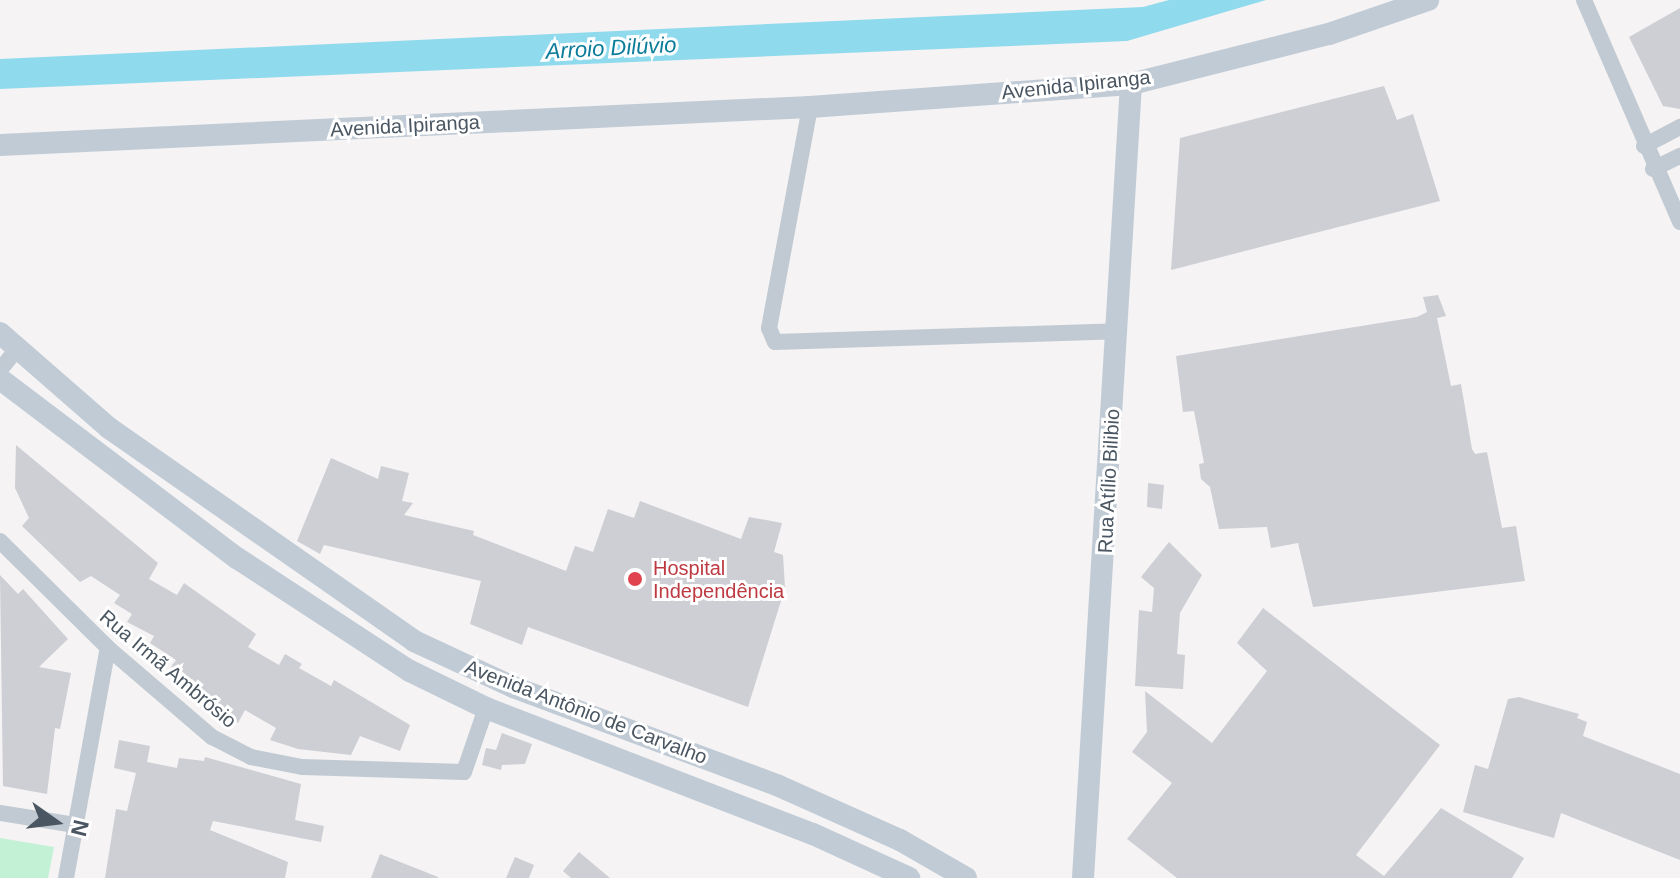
<!DOCTYPE html>
<html>
<head>
<meta charset="utf-8">
<style>
  body { margin:0 }
  #map { position:relative; width:1680px; height:878px; overflow:hidden; background:#f5f3f3; font-family:Arial,sans-serif }
  div>[style] { position:absolute }
  .green>* { inset:0; background:#c3f1d5 }
  .water>* { inset:0; background:#90daee }
  .building>* { inset:0; background:#cdcfd5 }
  .street>* { height:16px; margin:-8px; padding:0 8px; transform-origin:8px; border-radius:8px; background:#c1cad2 }
  .secondary>* { height:22px; margin:-11px; padding:0 11px; transform-origin:11px; border-radius:11px; background:#c1cbd6 }
  .dots>* { width:22px; height:22px; translate:-50% -50%; box-sizing:border-box; border:4px solid #fff; border-radius:50% }
  span { translate:-50% -50%; white-space:nowrap; text-align:center; line-height:1.15; -webkit-text-stroke:6px #fff; paint-order:stroke }
  .street-label { font-size:20px; color:#4a5661 }
  .health-label { font-size:20px; color:#be3a42 }
  .left { translate:0 -50%; text-align:left }
  .water-label { font-size:22px; color:#0c7c9b; font-style:italic }
  .north { position:absolute; left:16px; top:782px; width:80px; height:80px; -webkit-text-stroke:6px #fff; paint-order:stroke; rotate:104deg; font-size:22px; font-weight:700; line-height:32px; text-align:center; color:#4a5661 }
  .north::after { content:''; display:block; margin:auto; width:28px; height:36px; background:#4a5661; clip-path:polygon(50% 0,100% 100%,50% 72%,0 100%) }
</style>
</head>
<body>
<div id="map">
  <div class="green">
    <div style="clip-path:polygon(0 838px,54px 847px,48px 878px,0 878px)"></div>
  </div>
  <div class="water">
    <div style="clip-path:polygon(1169px 0,1266px 0,1127px 41px,0 89px,0 59px,1143px 7px)"></div>
  </div>
  <div class="building">
    <div style="clip-path:polygon(1680px 8px,1680px 109px,1663px 106px,1629px 37px)"></div>
    <div style="clip-path:polygon(1384px 86px,1397px 120px,1413px 114px,1440px 201px,1171px 270px,1180px 138px)"></div>
    <div style="clip-path:polygon(1438px 295px,1446px 316px,1437px 318px,1451px 386px,1461px 384px,1472px 449px,1475px 454px,1487px 452px,1502px 528px,1516px 526px,1525px 581px,1313px 607px,1298px 543px,1271px 548px,1267px 527px,1219px 529px,1210px 487px,1201px 479px,1199px 464px,1204px 463px,1194px 411px,1183px 412px,1176px 356px,1417px 317px,1427px 312px,1423px 297px)"></div>
    <div style="clip-path:polygon(16px 445px,158px 563px,149px 579px,177px 595px,184px 583px,256px 634px,248px 647px,279px 665px,285px 654px,302px 664px,299px 668px,331px 686px,334px 680px,410px 725px,400px 751px,360px 736px,351px 755px,298px 749px,270px 740px,276px 728px,245px 710px,238px 723px,213px 709px,216px 705px,192px 686px,195px 681px,171px 667px,176px 660px,150px 643px,154px 636px,127px 622px,132px 614px,114px 603px,120px 595px,91px 576px,80px 582px,22px 526px,29px 518px,15px 488px)"></div>
    <div style="clip-path:polygon(331px 458px,378px 479px,381px 466px,409px 473px,402px 501px,413px 503px,404px 515px,474px 531px,473px 535px,566px 571px,575px 546px,593px 552px,608px 509px,634px 518px,640px 501px,741px 539px,749px 517px,782px 523px,774px 552px,783px 555px,785px 588px,748px 707px,528px 627px,522px 645px,470px 624px,481px 581px,324px 545px,320px 554px,297px 541px)"></div>
    <div style="clip-path:polygon(1148px 483px,1164px 485px,1162px 509px,1147px 507px)"></div>
    <div style="clip-path:polygon(1169px 542px,1202px 575px,1180px 613px,1177px 654px,1185px 655px,1183px 689px,1135px 686px,1139px 610px,1152px 612px,1154px 588px,1141px 577px)"></div>
    <div style="clip-path:polygon(0 575px,18px 594px,23px 589px,68px 639px,39px 667px,71px 673px,60px 729px,55px 728px,47px 794px,3px 786px)"></div>
    <div style="clip-path:polygon(1263px 608px,1440px 745px,1356px 855px,1384px 876px,1441px 808px,1524px 858px,1512px 878px,1177px 878px,1127px 839px,1172px 783px,1132px 752px,1147px 732px,1145px 691px,1212px 743px,1267px 671px,1237px 643px)"></div>
    <div style="clip-path:polygon(1519px 697px,1579px 714px,1577px 718px,1587px 722px,1583px 736px,1680px 774px,1680px 860px,1561px 813px,1554px 838px,1463px 812px,1475px 765px,1488px 769px,1508px 699px)"></div>
    <div style="clip-path:polygon(502px 733px,532px 744px,525px 764px,502px 765px,501px 770px,482px 765px,486px 748px,496px 750px)"></div>
    <div style="clip-path:polygon(119px 740px,150px 746px,147px 762px,177px 768px,179px 758px,204px 761px,205px 757px,301px 784px,295px 820px,324px 826px,321px 842px,213px 821px,210px 830px,288px 862px,285px 878px,105px 878px,116px 809px,127px 811px,136px 773px,114px 768px)"></div>
    <div style="clip-path:polygon(579px 852px,610px 878px,571px 878px,563px 871px)"></div>
    <div style="clip-path:polygon(380px 854px,438px 877px,438px 878px,371px 878px)"></div>
    <div style="clip-path:polygon(515px 857px,534px 865px,529px 878px,506px 878px)"></div>
  </div>
  <div class="street">
    <div style="left:1584px;top:0;width:242px;rotate:66.6deg"></div>
    <div style="left:810px;top:107px;width:225px;rotate:100.5deg"></div>
    <div style="left:769px;top:328px;width:15px;rotate:67deg"></div>
    <div style="left:775px;top:342px;width:342px;rotate:-1.8deg"></div>
    <div style="left:1644px;top:146px;width:41px;rotate:-27.8deg"></div>
    <div style="left:1653px;top:169px;width:30px;rotate:-26deg"></div>
    <div style="left:0;top:370px;width:26px;rotate:-51deg"></div>
    <div style="left:0;top:541px;width:152px;rotate:44.7deg"></div>
    <div style="left:108px;top:648px;width:137px;rotate:40.6deg"></div>
    <div style="left:212px;top:737px;width:44px;rotate:27.1deg"></div>
    <div style="left:251px;top:757px;width:52px;rotate:11.1deg"></div>
    <div style="left:302px;top:767px;width:162px;rotate:1.8deg"></div>
    <div style="left:464px;top:772px;width:68px;rotate:-71deg"></div>
    <div style="left:0;top:813px;width:76px;rotate:9.1deg"></div>
    <div style="left:66px;top:878px;width:234px;rotate:-79.7deg"></div>
  </div>
  <div class="secondary">
    <div style="left:0;top:145px;width:811px;rotate:-2.69deg"></div>
    <div style="left:810px;top:107px;width:322px;rotate:-4.1deg"></div>
    <div style="left:1131px;top:84px;width:204px;rotate:-14.2deg"></div>
    <div style="left:1329px;top:34px;width:105px;rotate:-19deg"></div>
    <div style="left:0;top:333px;width:145px;rotate:41.1deg"></div>
    <div style="left:109px;top:428px;width:372px;rotate:34.9deg"></div>
    <div style="left:414px;top:641px;width:109px;rotate:24.9deg"></div>
    <div style="left:513px;top:687px;width:284px;rotate:20.4deg"></div>
    <div style="left:779px;top:786px;width:133px;rotate:24.1deg"></div>
    <div style="left:900px;top:840px;width:76px;rotate:29.9deg"></div>
    <div style="left:0;top:379px;width:297px;rotate:37.1deg"></div>
    <div style="left:237px;top:558px;width:207px;rotate:33.2deg"></div>
    <div style="left:410px;top:671px;width:85px;rotate:26deg"></div>
    <div style="left:486px;top:708px;width:350px;rotate:21.1deg"></div>
    <div style="left:813px;top:834px;width:106px;rotate:24.6deg"></div>
    <div style="left:1083px;top:878px;width:795px;rotate:-86.54deg"></div>
  </div>
  <div class="dots">
    <div style="left:635px;top:579px;background:#e0444e"></div>
  </div>
  <div class="street-label">
    <span style="left:1076px;top:85px;rotate:-6deg">Avenida Ipiranga</span>
    <span style="left:405px;top:126px;rotate:-3deg">Avenida Ipiranga</span>
    <span style="left:1109px;top:481px;rotate:-87deg">Rua Atílio Bilibio</span>
    <span style="left:168px;top:669px;rotate:40deg">Rua Irmã Ambrósio</span>
    <span style="left:586px;top:712px;rotate:21deg">Avenida Antônio de Carvalho</span>
  </div>
  <div class="health-label">
    <span class="left" style="left:653px;top:580px">Hospital<br>Independência</span>
  </div>
  <div class="water-label">
    <span style="left:611px;top:48px;rotate:-3deg">Arroio Dilúvio</span>
  </div>
  <div class="north">N</div>
</div>
</body>
</html>
